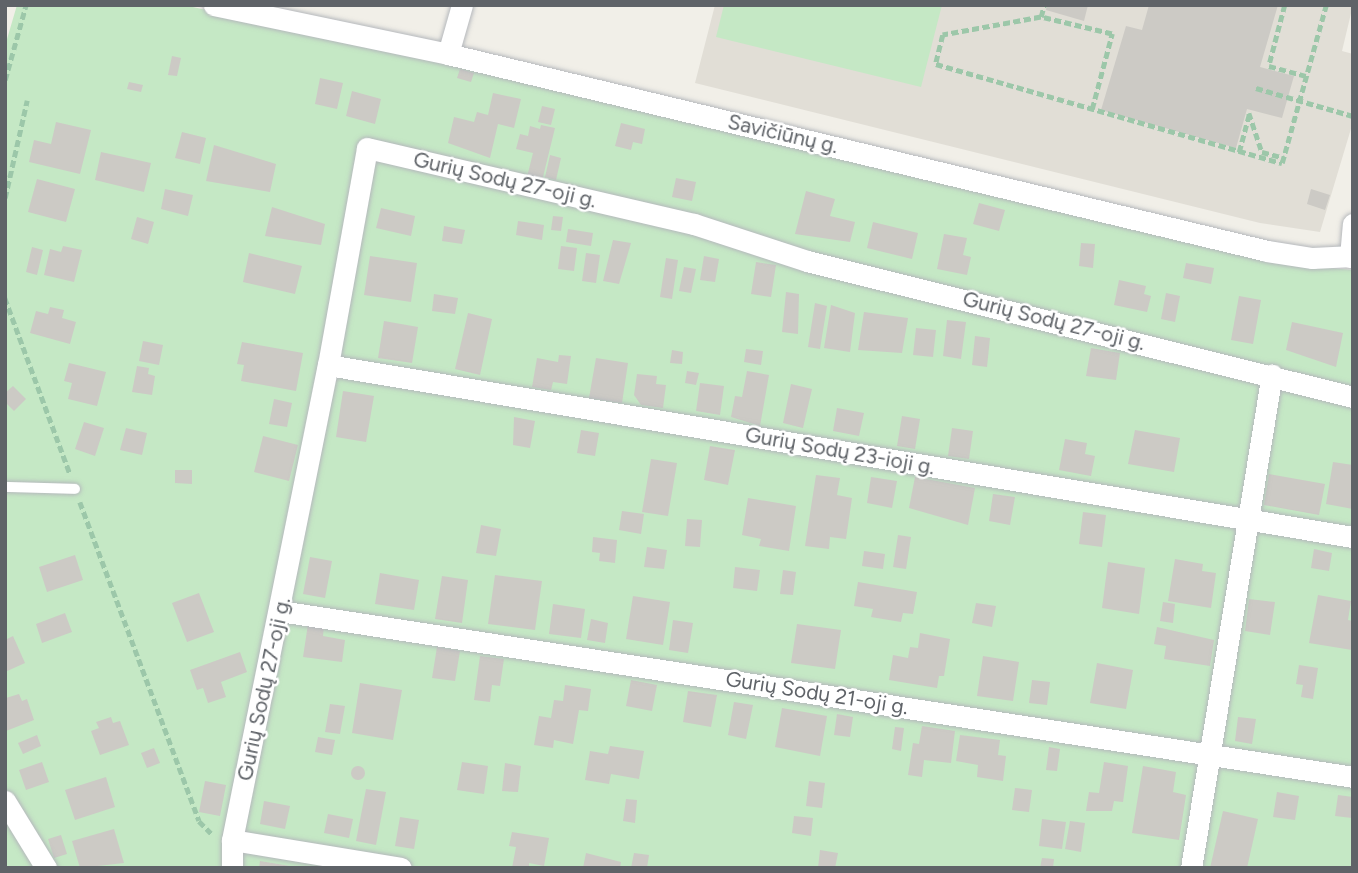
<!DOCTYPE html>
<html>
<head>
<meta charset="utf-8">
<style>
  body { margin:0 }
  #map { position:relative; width:1358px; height:873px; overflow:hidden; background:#f1efe8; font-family:Figtree,sans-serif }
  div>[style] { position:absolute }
  .education>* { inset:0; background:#e1ded6 }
  .green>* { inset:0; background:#c5e8c5 }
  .building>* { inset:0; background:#cccac5 }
  .round { border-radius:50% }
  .path>* { height:4.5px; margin-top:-2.25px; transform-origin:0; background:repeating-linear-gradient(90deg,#9cc7a9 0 7px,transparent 0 10.5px) }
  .roads { filter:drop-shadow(0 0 2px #b5b8bc) drop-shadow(0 0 2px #b5b8bc) }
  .service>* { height:10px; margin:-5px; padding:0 5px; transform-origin:5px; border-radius:5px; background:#fff }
  .minor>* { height:21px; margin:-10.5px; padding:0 10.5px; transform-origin:10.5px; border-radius:10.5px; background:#fff }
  span { translate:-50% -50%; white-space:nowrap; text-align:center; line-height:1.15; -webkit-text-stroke:5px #fff; paint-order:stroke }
  .street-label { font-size:21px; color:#5f6368 }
  .frame { position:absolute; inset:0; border:7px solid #5f6368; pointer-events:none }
</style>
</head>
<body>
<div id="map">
  <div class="education">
    <div style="clip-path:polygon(715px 5px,1353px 5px,1342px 51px,1353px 54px,1353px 122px,1320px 232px,1260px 223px,695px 83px)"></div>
  </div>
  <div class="green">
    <div style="clip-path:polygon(17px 5px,184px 5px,685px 118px,1272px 263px,1353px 270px,1353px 868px,5px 868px,5px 46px)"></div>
    <div style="clip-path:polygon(724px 5px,942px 5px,921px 87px,716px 37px)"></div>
  </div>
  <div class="building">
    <div style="clip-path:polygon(1047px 5px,1088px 5px,1084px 21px,1046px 10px)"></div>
    <div style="clip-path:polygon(1149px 5px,1278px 5px,1260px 67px,1294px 76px,1282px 118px,1247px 109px,1236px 148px,1101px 110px,1126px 26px,1142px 30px)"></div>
    <div style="clip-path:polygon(172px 56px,181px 58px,177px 76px,168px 75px)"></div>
    <div style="clip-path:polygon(460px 69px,474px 73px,471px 82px,457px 78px)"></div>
    <div style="clip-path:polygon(320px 78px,343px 83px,337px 109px,315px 104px)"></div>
    <div style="clip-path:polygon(129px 82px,143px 85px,141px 92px,127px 89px)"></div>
    <div style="clip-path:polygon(352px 91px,381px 99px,375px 124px,346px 116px)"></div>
    <div style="clip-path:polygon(493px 93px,521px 99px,514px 128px,498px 124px,490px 158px,448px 143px,454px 117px,474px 122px,477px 112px,488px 115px)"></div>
    <div style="clip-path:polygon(542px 106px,555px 109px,551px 125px,538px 122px)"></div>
    <div style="clip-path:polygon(56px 122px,91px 130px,80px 174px,29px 162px,34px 140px,51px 144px)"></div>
    <div style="clip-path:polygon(621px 123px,645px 129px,642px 144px,633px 142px,631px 150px,615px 146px)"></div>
    <div style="clip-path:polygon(541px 125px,555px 128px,542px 181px,527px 177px,533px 153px,516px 149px,520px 134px,528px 136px,530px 126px,540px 129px)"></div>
    <div style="clip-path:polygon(182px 132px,206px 138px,200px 164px,175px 158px)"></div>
    <div style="clip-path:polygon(214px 145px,276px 164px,270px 192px,206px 181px)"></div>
    <div style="clip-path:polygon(101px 152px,151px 163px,144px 192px,95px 180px)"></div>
    <div style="clip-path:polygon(550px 155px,561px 158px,556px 180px,545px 177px)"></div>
    <div style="clip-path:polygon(676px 178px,696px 182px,692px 201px,672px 197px)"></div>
    <div style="clip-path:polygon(37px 179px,75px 189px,66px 222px,28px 212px)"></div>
    <div style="clip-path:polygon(165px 189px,193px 195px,188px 216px,161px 209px)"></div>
    <div style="clip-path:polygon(1311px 189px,1330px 195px,1325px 210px,1307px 204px)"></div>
    <div style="clip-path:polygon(806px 191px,835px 199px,830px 216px,855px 222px,850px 242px,795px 234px)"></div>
    <div style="clip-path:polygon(979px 203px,1005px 210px,999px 231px,973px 224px)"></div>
    <div style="clip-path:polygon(272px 207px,325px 224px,321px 245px,265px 236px)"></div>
    <div style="clip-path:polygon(381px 208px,415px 216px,411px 236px,376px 228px)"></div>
    <div style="clip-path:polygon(553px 216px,563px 217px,561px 231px,551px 230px)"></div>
    <div style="clip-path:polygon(137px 217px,154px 222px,148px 244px,131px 239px)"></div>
    <div style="clip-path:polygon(518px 221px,544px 225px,542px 240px,516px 235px)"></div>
    <div style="clip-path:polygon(873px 222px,918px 233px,912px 259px,867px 248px)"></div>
    <div style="clip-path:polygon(444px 226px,465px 230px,462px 244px,442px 241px)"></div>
    <div style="clip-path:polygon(568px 229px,593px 233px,591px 246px,566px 242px)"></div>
    <div style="clip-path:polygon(944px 234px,967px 238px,963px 255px,971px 257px,967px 275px,937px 269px)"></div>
    <div style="clip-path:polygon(613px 240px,631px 243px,619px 284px,603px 281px)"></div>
    <div style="clip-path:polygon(1081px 243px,1095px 244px,1093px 268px,1079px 266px)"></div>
    <div style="clip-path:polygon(63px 246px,82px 250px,74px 282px,44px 275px,50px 249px,61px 252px)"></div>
    <div style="clip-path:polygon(561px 246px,577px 248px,574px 271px,558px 269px)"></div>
    <div style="clip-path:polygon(32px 247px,43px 250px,37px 275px,26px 272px)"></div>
    <div style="clip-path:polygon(249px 253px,302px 266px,295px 294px,243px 282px)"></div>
    <div style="clip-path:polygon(586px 253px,600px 255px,596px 283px,582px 281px)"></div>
    <div style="clip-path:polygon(370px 256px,417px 263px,411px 302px,364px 295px)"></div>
    <div style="clip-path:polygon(704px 256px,719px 259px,715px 282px,700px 280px)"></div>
    <div style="clip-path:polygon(666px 258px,678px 260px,672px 299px,660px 297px)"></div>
    <div style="clip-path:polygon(756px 262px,776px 265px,771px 297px,751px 294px)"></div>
    <div style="clip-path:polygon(1186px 263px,1214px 268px,1211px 284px,1183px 278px)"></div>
    <div style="clip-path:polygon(684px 267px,696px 269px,691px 293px,679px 291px)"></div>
    <div style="clip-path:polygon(1119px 280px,1146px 286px,1144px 294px,1151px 296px,1147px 312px,1114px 305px)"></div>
    <div style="clip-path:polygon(786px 292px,799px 294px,798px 334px,782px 332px)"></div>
    <div style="clip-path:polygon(1166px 293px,1180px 296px,1175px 322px,1161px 319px)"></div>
    <div style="clip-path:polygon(434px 294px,458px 298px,455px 314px,432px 311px)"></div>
    <div style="clip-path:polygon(1239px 296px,1261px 300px,1253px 344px,1231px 340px)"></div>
    <div style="clip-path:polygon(815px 303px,827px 306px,820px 349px,808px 347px)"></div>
    <div style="clip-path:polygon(831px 305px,855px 313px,850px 352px,824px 348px)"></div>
    <div style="clip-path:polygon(50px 307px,64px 310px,62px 318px,76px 322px,70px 344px,30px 333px,36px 311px,48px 314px)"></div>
    <div style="clip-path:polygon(864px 312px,908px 318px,902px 353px,858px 350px)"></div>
    <div style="clip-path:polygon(468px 313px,492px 319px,480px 375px,455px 369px)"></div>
    <div style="clip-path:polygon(947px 320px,966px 322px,961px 359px,943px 356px)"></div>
    <div style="clip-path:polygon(384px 321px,418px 327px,412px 363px,378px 358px)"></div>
    <div style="clip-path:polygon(1292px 322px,1343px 333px,1336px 367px,1286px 350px)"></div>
    <div style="clip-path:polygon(916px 328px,936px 330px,933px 357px,913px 355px)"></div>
    <div style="clip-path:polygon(975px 336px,990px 338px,987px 367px,972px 365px)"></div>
    <div style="clip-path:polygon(143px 341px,163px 345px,159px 365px,139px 361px)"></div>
    <div style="clip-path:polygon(242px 342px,303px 353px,296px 391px,241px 381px,244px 365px,237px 364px)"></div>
    <div style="clip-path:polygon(1091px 348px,1120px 353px,1116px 380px,1086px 376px)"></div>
    <div style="clip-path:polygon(746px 349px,763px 351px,761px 365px,744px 362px)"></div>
    <div style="clip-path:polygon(672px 350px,683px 352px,682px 364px,670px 363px)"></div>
    <div style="clip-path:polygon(559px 355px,571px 356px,567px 384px,553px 382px,551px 390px,532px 387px,537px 358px,558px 362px)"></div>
    <div style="clip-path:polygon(596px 358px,628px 363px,622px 403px,589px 398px)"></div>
    <div style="clip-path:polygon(69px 363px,106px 372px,97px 406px,68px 399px,72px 383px,64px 381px)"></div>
    <div style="clip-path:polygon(137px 366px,149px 368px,148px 374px,155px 376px,152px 395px,132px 392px)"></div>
    <div style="clip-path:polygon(687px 371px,699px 373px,696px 385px,685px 383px)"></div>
    <div style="clip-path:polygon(747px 371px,769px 375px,760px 426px,731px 417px,735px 396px,742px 397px)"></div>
    <div style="clip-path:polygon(637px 374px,657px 376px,656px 384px,666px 385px,663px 408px,641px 405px,634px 395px)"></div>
    <div style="clip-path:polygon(700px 383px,724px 386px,720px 415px,696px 411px)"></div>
    <div style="clip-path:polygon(791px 384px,812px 389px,803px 428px,783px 423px)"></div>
    <div style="clip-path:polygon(13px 386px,26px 399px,14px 411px,5px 402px,5px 393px)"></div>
    <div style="clip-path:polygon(343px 391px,374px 396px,366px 442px,336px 437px)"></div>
    <div style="clip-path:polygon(274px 399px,292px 403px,287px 427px,269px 424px)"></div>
    <div style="clip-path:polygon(837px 408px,864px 413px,859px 436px,833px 431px)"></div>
    <div style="clip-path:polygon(902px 416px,920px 419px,915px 449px,897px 446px)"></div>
    <div style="clip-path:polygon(514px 417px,535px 421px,530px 448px,513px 445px)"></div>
    <div style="clip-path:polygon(84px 422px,104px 428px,95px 456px,75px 449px)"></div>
    <div style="clip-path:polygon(126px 428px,147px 433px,142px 455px,120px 450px)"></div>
    <div style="clip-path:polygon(952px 428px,973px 431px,969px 459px,948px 456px)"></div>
    <div style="clip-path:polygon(581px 430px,599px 433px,595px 456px,577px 453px)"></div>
    <div style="clip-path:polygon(1135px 430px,1180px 438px,1174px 472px,1128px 464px)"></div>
    <div style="clip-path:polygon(263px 436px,298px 445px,289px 481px,254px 472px)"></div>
    <div style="clip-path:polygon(1065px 439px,1087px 443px,1085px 454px,1095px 456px,1091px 476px,1059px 470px)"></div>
    <div style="clip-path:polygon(710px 446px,735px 450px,728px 485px,704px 480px)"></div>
    <div style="clip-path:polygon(651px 459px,677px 463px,668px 516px,642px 512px)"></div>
    <div style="clip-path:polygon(1333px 462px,1353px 465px,1353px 509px,1326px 504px)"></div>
    <div style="clip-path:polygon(175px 470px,192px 470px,192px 484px,175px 483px)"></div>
    <div style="clip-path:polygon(1269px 474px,1325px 484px,1319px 515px,1264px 505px)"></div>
    <div style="clip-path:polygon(816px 475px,840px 478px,837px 495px,852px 498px,846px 539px,830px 537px,829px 549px,805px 546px)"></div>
    <div style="clip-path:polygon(871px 477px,897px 481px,892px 508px,867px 503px)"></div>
    <div style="clip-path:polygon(915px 477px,975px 488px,968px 525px,909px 508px)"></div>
    <div style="clip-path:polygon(993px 494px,1015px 497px,1010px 525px,989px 521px)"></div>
    <div style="clip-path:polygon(748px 498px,796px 506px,789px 551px,759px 546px,761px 539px,742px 535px)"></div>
    <div style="clip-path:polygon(622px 511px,644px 514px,641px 534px,619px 530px)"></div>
    <div style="clip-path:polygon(1083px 512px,1106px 515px,1102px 547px,1079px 544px)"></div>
    <div style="clip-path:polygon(687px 519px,702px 520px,700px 547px,685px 546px)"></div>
    <div style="clip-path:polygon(481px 525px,501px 529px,496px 556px,476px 553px)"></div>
    <div style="clip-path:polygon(898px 535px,911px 537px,906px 569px,893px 567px)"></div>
    <div style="clip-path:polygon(593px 537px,617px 540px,615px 563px,599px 561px,600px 553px,592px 552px)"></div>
    <div style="clip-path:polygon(647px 547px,667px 550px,664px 569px,644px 567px)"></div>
    <div style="clip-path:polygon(1314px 549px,1332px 553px,1329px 571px,1311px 568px)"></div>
    <div style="clip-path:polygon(864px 551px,885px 554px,883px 569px,862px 566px)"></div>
    <div style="clip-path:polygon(75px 555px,83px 580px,47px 592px,39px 567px)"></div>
    <div style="clip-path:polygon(310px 557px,332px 561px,325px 598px,303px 594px)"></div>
    <div style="clip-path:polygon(1175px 559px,1203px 564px,1202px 571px,1216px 573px,1211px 608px,1168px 601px)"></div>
    <div style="clip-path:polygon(1108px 562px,1145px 568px,1139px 614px,1102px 608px)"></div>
    <div style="clip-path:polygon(735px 567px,760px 570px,757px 591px,733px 588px)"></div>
    <div style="clip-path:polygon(783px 570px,796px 572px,793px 595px,780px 594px)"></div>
    <div style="clip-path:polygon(380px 573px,419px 580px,414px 610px,375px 604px)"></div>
    <div style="clip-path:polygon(495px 575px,542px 581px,535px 630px,488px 624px)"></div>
    <div style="clip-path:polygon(442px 576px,468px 580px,462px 623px,435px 619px)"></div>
    <div style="clip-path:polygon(858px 582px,917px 592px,913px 614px,903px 613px,901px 622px,871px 617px,873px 609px,854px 606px)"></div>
    <div style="clip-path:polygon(199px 593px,214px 632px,187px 642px,172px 603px)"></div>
    <div style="clip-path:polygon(1318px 595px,1351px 601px,1348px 620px,1353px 621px,1352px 650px,1309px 643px)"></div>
    <div style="clip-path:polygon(633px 596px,670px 602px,663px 645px,626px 639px)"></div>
    <div style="clip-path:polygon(1249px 599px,1275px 602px,1270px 635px,1245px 631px)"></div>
    <div style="clip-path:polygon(1163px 602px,1175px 604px,1173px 623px,1160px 621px)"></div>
    <div style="clip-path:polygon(976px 603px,996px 606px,992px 627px,972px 623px)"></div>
    <div style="clip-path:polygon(553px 604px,585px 609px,581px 638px,549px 634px)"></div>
    <div style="clip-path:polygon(65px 613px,72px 632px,42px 643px,36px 624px)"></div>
    <div style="clip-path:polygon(591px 619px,608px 623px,605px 643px,587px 640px)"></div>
    <div style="clip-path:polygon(673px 620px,693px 623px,688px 653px,669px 650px)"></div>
    <div style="clip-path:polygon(308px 624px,324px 626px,323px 636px,345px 640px,342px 662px,303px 657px)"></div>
    <div style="clip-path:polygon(797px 624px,841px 630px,835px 669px,791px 663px)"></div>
    <div style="clip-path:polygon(1157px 627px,1214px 640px,1210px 666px,1164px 659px,1166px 646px,1154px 644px)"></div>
    <div style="clip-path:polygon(920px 633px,950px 639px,944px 676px,939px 676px,937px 688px,889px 680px,893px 655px,908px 658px,910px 647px,918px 648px)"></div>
    <div style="clip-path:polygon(13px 636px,25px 663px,5px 672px,5px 640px)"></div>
    <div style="clip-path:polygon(437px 647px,460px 651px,455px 681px,432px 678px)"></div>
    <div style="clip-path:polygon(240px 652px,247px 672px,221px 682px,226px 697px,208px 703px,203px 688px,197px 690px,190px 670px)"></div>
    <div style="clip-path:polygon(480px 656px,504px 659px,500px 686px,492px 685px,490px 702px,474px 700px)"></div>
    <div style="clip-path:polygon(983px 656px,1019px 662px,1013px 701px,977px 696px)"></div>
    <div style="clip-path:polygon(1097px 663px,1133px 670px,1126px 709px,1090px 703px)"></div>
    <div style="clip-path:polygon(1299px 665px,1318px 668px,1313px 699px,1301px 697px,1303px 685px,1296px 684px)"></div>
    <div style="clip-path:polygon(631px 680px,657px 685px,652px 711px,626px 706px)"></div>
    <div style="clip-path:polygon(1032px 680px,1050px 682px,1047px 705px,1029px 703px)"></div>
    <div style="clip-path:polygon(360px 683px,402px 690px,393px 740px,352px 733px)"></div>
    <div style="clip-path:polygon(565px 685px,591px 689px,588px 711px,579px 710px,573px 744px,554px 740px,553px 748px,534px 745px,539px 716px,551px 718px,554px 700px,563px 701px)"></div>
    <div style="clip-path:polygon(688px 691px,717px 695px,711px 727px,683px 722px)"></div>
    <div style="clip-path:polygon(19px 694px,22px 701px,27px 699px,34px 720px,6px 731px,6px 698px)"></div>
    <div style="clip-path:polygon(734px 702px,753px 705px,746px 739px,728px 735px)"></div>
    <div style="clip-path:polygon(330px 704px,345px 706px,340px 734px,325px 732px)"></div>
    <div style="clip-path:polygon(782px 708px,827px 716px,820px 756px,775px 747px)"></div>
    <div style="clip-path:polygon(837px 714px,853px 717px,850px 737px,834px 735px)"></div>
    <div style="clip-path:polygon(111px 717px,113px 723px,120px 721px,129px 745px,100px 755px,91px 731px,99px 728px,96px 722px)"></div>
    <div style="clip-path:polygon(1238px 717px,1256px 719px,1252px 744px,1235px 741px)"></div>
    <div style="clip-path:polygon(922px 726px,955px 731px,951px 763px,924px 760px,922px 777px,908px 775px,913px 743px,919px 744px)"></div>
    <div style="clip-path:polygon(895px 727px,904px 728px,901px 751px,892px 749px)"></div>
    <div style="clip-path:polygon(37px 735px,41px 746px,23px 754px,18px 743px)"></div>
    <div style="clip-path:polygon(960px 735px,1000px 740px,998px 755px,1006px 756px,1003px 781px,977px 777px,978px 765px,956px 761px)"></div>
    <div style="clip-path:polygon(318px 737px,335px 740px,332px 755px,315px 752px)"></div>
    <div style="clip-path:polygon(610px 746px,644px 751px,639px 779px,611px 774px,609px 784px,585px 780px,590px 751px,608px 754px)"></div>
    <div style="clip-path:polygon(1049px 747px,1060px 749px,1057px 771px,1046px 770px)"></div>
    <div style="clip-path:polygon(154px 748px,160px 763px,147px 768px,141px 753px)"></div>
    <div style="clip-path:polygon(42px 762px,49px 782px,26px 790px,19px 770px)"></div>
    <div style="clip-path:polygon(462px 762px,488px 766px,484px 794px,457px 790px)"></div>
    <div style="clip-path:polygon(1104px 762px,1128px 766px,1123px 802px,1114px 801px,1112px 811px,1086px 811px,1089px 792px,1099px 793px)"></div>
    <div style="clip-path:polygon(505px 763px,521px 766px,518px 792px,502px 791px)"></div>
    <div class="round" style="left:351px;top:766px;width:14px;height:14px"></div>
    <div style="clip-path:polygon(1143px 766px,1176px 772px,1173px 792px,1186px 795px,1179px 840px,1132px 833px)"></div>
    <div style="clip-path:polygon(106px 777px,115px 807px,75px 820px,65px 790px)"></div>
    <div style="clip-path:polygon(205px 781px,226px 785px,220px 816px,199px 812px)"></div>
    <div style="clip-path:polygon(809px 781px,825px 783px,822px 808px,806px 806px)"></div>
    <div style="clip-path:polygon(1015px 788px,1032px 790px,1029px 812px,1012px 810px)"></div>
    <div style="clip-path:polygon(366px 789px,386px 792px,376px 845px,356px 841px)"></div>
    <div style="clip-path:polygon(1277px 792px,1299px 796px,1295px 820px,1273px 817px)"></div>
    <div style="clip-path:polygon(1338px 795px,1353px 797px,1352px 818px,1335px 816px)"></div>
    <div style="clip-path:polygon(626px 799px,637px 800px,635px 823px,623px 821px)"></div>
    <div style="clip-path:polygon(264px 801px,290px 806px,285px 829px,260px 824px)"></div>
    <div style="clip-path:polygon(1223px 811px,1258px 819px,1247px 868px,1210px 868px)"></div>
    <div style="clip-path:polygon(328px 814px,353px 819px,349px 838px,324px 833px)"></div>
    <div style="clip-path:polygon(794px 816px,813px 818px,811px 836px,792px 833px)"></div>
    <div style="clip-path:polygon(400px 817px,419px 820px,414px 849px,395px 846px)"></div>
    <div style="clip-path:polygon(1042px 819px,1066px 822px,1062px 849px,1039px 846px)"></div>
    <div style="clip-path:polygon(1070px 821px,1085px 823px,1081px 852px,1065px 849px)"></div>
    <div style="clip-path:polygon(114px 829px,124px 863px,80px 868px,72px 841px)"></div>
    <div style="clip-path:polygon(512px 832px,549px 838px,544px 866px,529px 863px,529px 868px,512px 868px,516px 847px,509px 846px)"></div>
    <div style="clip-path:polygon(61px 835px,67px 854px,54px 858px,48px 839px)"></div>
    <div style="clip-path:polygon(820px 850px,838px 853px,835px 868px,818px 868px)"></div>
    <div style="clip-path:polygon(586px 853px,621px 862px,620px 868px,583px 868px)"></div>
    <div style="clip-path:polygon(634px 853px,649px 855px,647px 868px,631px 868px)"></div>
    <div style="clip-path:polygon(1042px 858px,1054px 859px,1053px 868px,1040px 868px)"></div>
    <div style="clip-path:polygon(260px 861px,290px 866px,289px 868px,259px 868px)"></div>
  </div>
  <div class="path">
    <div style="left:1285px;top:5px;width:63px;rotate:104.7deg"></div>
    <div style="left:1269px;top:66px;width:38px;rotate:15deg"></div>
    <div style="left:1041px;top:17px;width:12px;rotate:-76deg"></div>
    <div style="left:5px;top:80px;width:78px;rotate:-74.4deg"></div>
    <div style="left:1256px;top:88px;width:101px;rotate:16.1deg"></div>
    <div style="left:1092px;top:109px;width:78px;rotate:-75.1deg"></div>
    <div style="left:1112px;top:34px;width:73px;rotate:-166.5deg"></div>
    <div style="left:1041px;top:17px;width:100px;rotate:169.6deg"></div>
    <div style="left:943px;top:35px;width:30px;rotate:104deg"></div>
    <div style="left:936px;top:64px;width:360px;rotate:16deg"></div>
    <div style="left:1282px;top:163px;width:164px;rotate:-74.4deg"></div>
    <div style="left:1249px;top:113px;width:41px;rotate:71.6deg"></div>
    <div style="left:1262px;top:152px;width:23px;rotate:15deg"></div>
    <div style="left:1239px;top:152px;width:38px;rotate:-75deg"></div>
    <div style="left:5px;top:198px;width:100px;rotate:-77.3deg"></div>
    <div style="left:5px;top:298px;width:188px;rotate:69.7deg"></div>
    <div style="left:80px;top:502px;width:340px;rotate:69.5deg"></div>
    <div style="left:199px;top:821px;width:18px;rotate:45deg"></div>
  </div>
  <div class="roads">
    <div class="service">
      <div style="left:5px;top:487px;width:70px;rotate:1.6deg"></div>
    </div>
    <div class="minor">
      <div style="left:214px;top:5px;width:239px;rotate:11.8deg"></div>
      <div style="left:448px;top:54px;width:842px;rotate:13.52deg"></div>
      <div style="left:1267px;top:251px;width:46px;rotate:8.8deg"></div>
      <div style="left:1312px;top:258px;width:41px;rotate:-2.8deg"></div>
      <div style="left:448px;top:54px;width:51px;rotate:-74.1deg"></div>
      <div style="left:1350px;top:257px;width:33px;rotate:-85deg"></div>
      <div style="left:328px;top:365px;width:1039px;rotate:9.53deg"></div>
      <div style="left:280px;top:611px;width:1086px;rotate:8.79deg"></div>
      <div style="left:5px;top:801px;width:79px;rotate:58.5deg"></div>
      <div style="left:232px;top:840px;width:171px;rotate:9.4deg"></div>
      <div style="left:232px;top:868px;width:28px;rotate:-90deg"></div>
      <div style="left:232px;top:840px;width:485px;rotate:-78.6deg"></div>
      <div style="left:328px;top:365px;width:220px;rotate:-79.8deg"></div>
      <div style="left:367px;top:148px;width:336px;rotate:13.1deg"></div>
      <div style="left:694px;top:224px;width:119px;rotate:18.1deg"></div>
      <div style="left:807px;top:261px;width:563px;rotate:13.99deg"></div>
      <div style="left:1191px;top:868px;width:500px;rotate:-80.7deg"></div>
    </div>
  </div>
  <div class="street-label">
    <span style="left:783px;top:134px;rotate:13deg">Savičiūnų g.</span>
    <span style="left:505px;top:180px;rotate:13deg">Gurių Sodų 27-oji g.</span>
    <span style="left:1054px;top:321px;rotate:14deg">Gurių Sodų 27-oji g.</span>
    <span style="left:840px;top:451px;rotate:10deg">Gurių Sodų 23-ioji g.</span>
    <span style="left:264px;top:689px;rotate:-78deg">Gurių Sodų 27-oji g.</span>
    <span style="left:817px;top:693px;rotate:9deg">Gurių Sodų 21-oji g.</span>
  </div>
  <div class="frame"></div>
</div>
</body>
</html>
